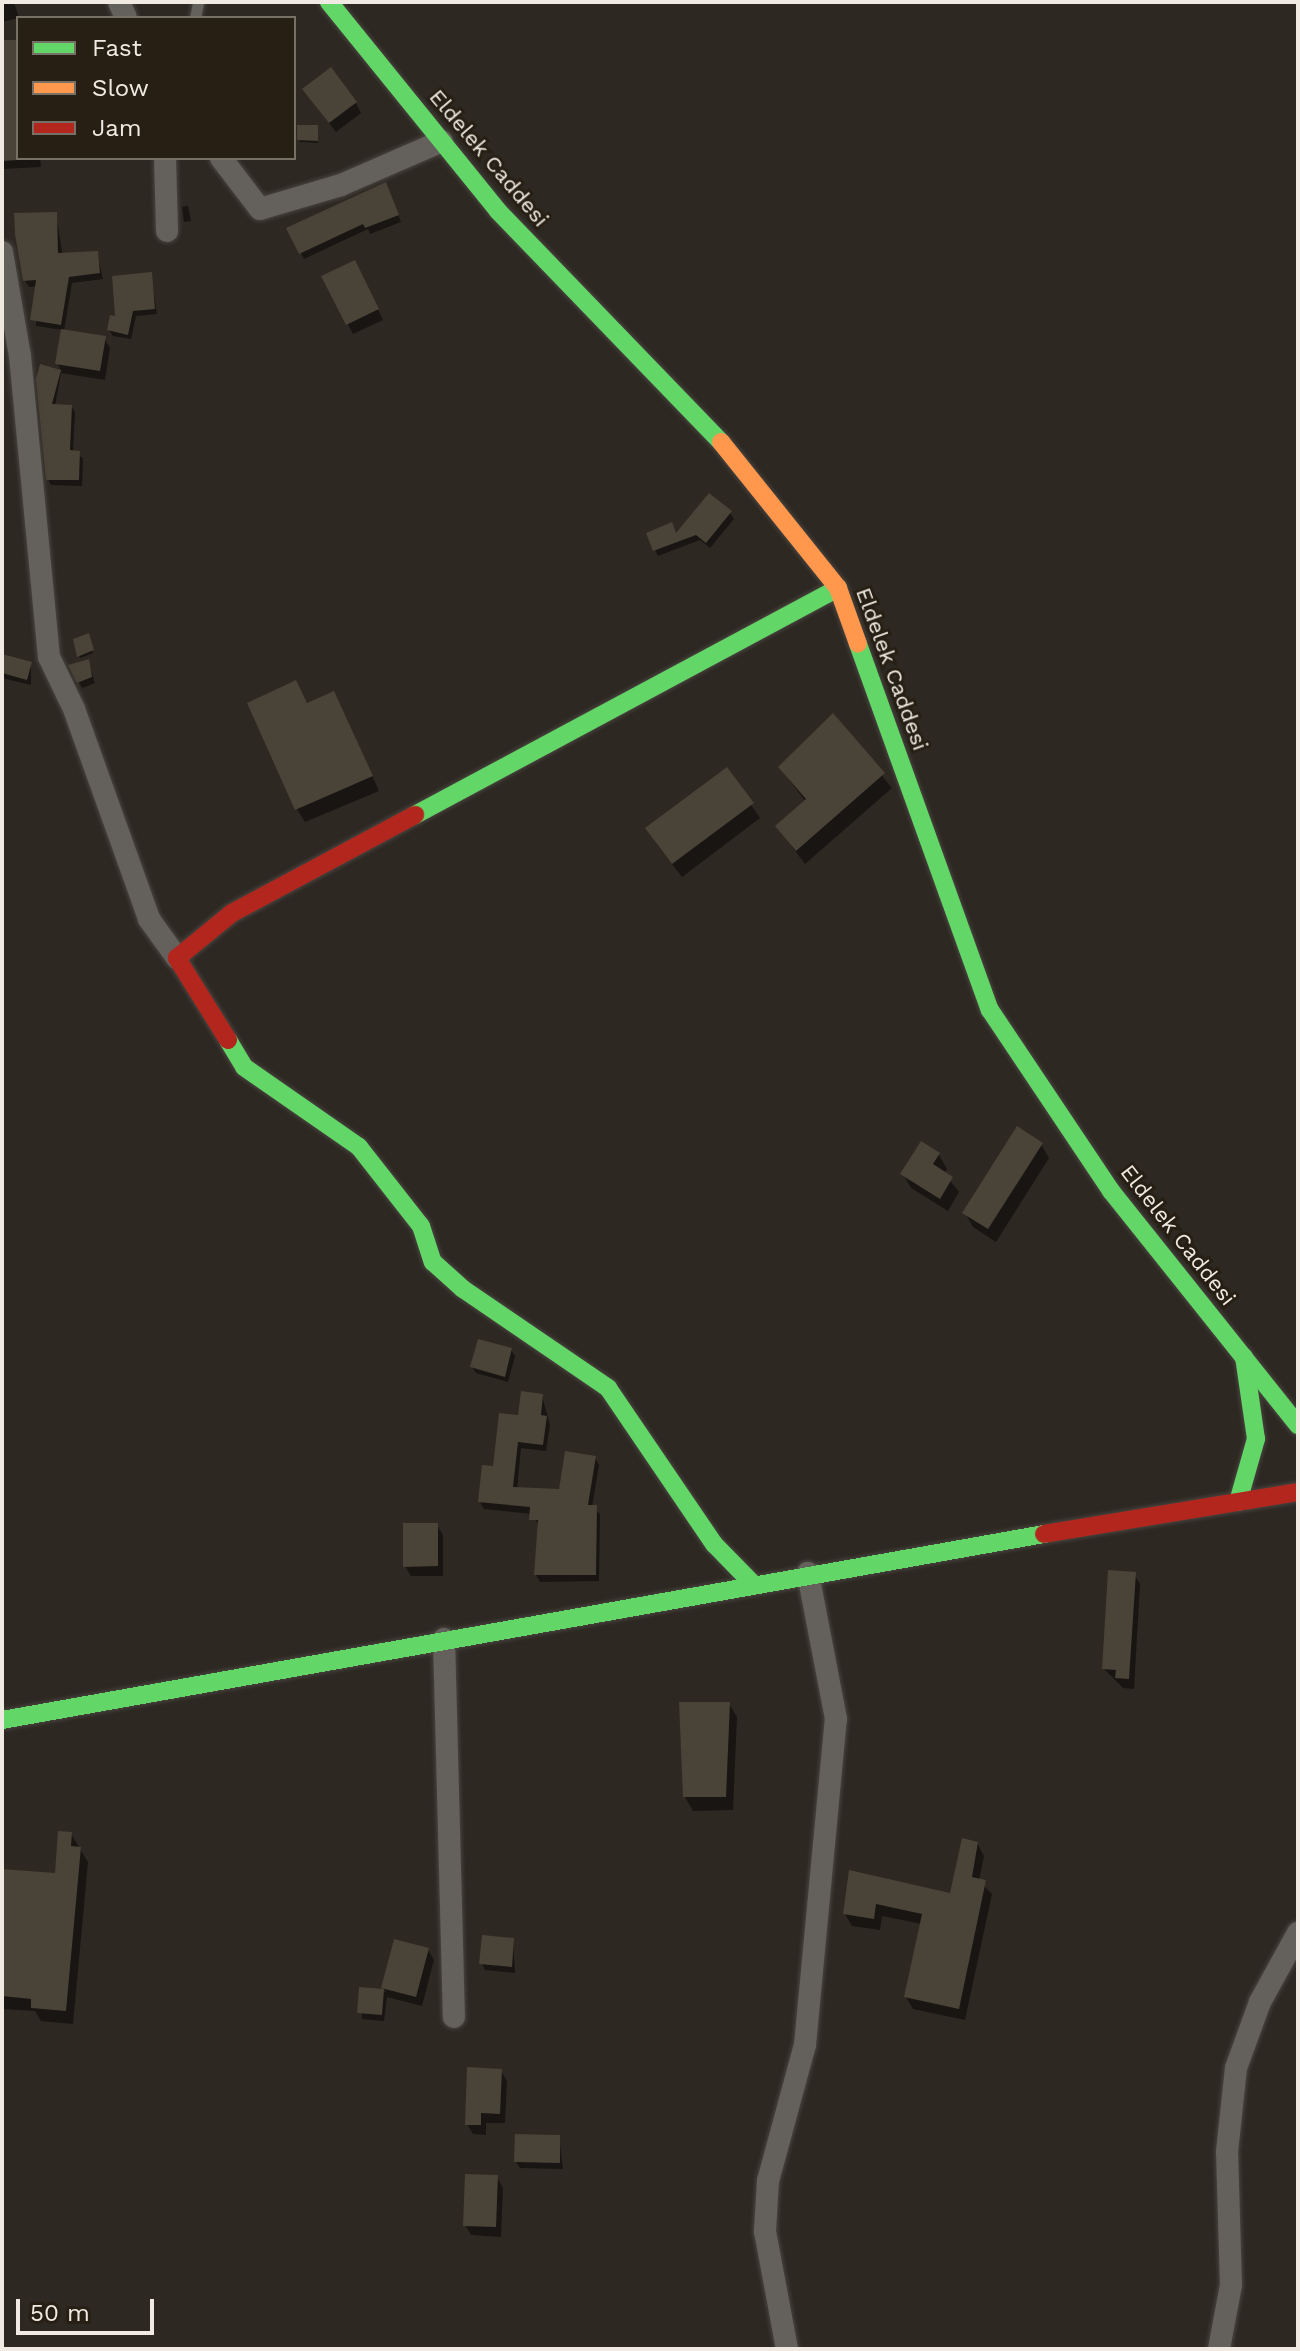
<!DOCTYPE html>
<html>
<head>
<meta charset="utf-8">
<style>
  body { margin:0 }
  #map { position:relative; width:1300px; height:2351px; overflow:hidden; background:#2d2822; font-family:"Work Sans",sans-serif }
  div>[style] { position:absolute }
  .shadow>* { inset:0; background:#0007 }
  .building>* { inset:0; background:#4a4338 }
  .roads { filter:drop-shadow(0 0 2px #49443f) drop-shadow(0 0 2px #49443f) }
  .lane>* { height:11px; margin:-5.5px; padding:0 5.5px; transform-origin:5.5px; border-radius:5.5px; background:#64615c }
  .street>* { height:22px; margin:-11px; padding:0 11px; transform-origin:11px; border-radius:11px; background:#64615c }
  .fast>* { height:18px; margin:-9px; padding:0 9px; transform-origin:9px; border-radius:9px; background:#63d668 }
  .slow>* { height:18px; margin:-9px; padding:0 9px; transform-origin:9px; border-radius:9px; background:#ff974d }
  .jam>* { height:18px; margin:-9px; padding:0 9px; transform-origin:9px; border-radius:9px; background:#b3261e }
  span { translate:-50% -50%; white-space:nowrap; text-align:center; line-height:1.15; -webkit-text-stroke:6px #271f14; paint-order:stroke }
  .street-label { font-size:22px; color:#f0eae3 }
  .frame { position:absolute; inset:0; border:4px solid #f0eae3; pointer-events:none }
  .legend { position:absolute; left:16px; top:16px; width:280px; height:144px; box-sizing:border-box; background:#271f14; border:2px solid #777067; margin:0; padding:10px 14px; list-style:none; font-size:24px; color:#f0eae3 }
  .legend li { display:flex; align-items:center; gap:16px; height:40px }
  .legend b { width:40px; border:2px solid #777067 }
  .scale { position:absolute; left:16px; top:2299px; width:138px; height:36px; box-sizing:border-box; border:4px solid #f0eae3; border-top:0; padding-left:10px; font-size:24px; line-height:28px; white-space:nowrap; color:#f0eae3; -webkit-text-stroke:6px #271f14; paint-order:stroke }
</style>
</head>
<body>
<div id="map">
  <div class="shadow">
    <div style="clip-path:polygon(2px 2px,14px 2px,19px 18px,2px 22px)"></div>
    <div style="clip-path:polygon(2px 42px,18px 42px,18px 158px,40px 158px,41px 167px,2px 169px)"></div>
    <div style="clip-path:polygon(311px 99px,356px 103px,361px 113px,336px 132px)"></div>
    <div style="clip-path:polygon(317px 127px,318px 143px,300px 142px,299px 139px)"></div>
    <div style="clip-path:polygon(389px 190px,401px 222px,370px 234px,368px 229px,304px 259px,301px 253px)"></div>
    <div style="clip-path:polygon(188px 206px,191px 221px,184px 222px,182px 207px)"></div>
    <div style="clip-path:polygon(56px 214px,63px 257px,97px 253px,103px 279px,72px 283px,64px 331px,104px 338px,110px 348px,105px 380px,61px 373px,55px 406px,71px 406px,75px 412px,73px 452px,83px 458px,82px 486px,51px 485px,48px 479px,42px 366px,62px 372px,57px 363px,63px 330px,36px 326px,37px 286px,29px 287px,25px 281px)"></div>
    <div style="clip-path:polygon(360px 272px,383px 320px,353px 334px,324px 277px)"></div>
    <div style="clip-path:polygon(151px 274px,157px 314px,136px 316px,131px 339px,113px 336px,109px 330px)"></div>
    <div style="clip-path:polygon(2px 464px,4px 496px,2px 496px)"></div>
    <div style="clip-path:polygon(730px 513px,734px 519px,710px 548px,700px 540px,658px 556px,655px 550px)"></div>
    <div style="clip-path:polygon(89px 638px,93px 653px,80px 658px,75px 640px)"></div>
    <div style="clip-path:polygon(2px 656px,31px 664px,31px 685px,2px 678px)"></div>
    <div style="clip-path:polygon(88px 661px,95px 683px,82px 688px,71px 666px)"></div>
    <div style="clip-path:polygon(308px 705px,341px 707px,379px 791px,305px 822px,297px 809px)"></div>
    <div style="clip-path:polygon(833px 716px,892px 788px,805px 864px,777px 827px,806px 802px,780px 768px)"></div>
    <div style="clip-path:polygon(727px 770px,760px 818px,682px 877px,656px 843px)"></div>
    <div style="clip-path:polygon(1041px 1144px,1049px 1158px,996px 1242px,973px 1227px,965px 1213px)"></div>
    <div style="clip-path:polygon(939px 1155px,947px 1169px,944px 1173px,959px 1192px,948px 1211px,911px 1188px,903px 1174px)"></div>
    <div style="clip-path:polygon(511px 1350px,515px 1356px,508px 1382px,476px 1373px,472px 1367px)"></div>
    <div style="clip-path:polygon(542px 1396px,550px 1425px,546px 1451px,521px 1448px,517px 1489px,561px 1491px,595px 1458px,599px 1465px,592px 1507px,600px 1514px,599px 1581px,540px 1582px,536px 1575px,540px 1527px,532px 1514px,484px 1509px,480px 1502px,520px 1418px)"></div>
    <div style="clip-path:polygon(437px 1525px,443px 1535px,443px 1576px,411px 1576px,405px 1566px)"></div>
    <div style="clip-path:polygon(1134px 1574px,1140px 1584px,1134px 1689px,1123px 1688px,1104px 1669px)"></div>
    <div style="clip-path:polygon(729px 1704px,737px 1717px,733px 1810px,693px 1811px,685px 1797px)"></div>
    <div style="clip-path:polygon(71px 1834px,88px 1862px,73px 2024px,41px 2021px,35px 2011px,2px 2009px,2px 1871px,56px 1876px)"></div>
    <div style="clip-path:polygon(977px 1843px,984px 1856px,979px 1881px,992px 1894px,965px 2020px,913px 2009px,906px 1997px,922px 1924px,882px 1916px,880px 1930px,852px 1926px,845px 1914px,851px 1872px,952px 1895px)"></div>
    <div style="clip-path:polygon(513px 1940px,515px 1973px,485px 1970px,482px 1964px)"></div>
    <div style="clip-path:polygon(428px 1950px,434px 1960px,422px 2006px,387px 1997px,384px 2021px,362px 2019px,361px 1989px,386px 1992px,383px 1988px)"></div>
    <div style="clip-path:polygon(501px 2071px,507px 2081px,505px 2123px,486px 2123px,486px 2135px,473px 2134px,467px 2124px)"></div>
    <div style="clip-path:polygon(559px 2137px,563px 2169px,520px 2168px,516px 2162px)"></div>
    <div style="clip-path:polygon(497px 2177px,503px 2188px,501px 2237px,471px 2235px,465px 2225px)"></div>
  </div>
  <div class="building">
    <div style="clip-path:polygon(2px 40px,18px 40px,18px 160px,2px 161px)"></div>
    <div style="clip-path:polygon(331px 67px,357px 102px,329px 123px,302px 89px)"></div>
    <div style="clip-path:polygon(297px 125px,318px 125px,318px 141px,297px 140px)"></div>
    <div style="clip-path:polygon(386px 182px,399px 215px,365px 228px,363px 224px,299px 254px,286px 228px)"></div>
    <div style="clip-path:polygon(57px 212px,58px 253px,98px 251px,100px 273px,69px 277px,61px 325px,30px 320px,36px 280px,23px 281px,15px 234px,14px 213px)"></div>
    <div style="clip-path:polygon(355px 260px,379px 309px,346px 325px,321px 276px)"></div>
    <div style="clip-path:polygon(152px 272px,155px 309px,133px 311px,128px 335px,107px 330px,110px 315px,115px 316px,112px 276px)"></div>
    <div style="clip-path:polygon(61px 329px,106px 336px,100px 371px,55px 364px)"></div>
    <div style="clip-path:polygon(40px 364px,61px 370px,52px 404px,72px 405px,70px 450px,80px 451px,79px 480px,46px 480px,36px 379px)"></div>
    <div style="clip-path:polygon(709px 493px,732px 511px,706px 543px,696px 535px,653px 551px,646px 533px,672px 522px,676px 533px)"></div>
    <div style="clip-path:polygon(89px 633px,94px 650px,77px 657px,73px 639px)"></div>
    <div style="clip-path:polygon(2px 654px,32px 662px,27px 680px,2px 673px)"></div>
    <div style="clip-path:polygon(89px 659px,92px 677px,77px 683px,68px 665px)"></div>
    <div style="clip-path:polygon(296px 680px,307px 703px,334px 691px,373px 776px,295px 810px,247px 703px)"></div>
    <div style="clip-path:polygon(833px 713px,885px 773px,796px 851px,775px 826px,806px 799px,778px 767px)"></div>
    <div style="clip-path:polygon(727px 767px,754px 803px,672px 864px,645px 828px)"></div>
    <div style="clip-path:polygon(1017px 1126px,1043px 1143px,988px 1229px,962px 1213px)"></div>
    <div style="clip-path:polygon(921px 1141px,940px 1153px,933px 1164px,953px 1177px,940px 1199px,900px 1174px)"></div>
    <div style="clip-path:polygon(478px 1339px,512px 1348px,505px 1377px,470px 1367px)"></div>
    <div style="clip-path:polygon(521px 1391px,543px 1394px,541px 1415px,547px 1416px,543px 1445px,518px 1442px,513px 1487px,559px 1489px,565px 1451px,596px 1456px,588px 1505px,597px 1505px,596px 1575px,534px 1575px,538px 1520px,529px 1520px,530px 1507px,478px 1502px,482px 1465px,493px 1466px,499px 1413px,518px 1415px)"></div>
    <div style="clip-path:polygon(403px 1523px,438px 1523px,438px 1566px,403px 1567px)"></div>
    <div style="clip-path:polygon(1108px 1570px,1136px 1572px,1129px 1679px,1115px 1678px,1116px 1670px,1102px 1669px)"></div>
    <div style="clip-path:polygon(679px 1702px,730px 1702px,726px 1797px,683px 1797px)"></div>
    <div style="clip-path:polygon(58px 1831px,72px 1832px,71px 1846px,81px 1847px,66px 2011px,31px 2008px,31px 1999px,2px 1996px,2px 1869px,55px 1873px)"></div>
    <div style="clip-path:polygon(962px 1838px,978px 1842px,972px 1877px,986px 1880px,959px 2009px,904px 1997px,922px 1914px,876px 1904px,874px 1919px,843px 1914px,849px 1870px,950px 1893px)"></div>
    <div style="clip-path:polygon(482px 1935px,514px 1938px,512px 1967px,479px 1964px)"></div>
    <div style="clip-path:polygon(394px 1939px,429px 1948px,416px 1997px,381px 1988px)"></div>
    <div style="clip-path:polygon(359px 1987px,384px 1989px,382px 2015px,357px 2013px)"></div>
    <div style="clip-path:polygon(467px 2067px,502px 2069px,500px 2114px,481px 2113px,481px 2125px,465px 2125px)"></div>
    <div style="clip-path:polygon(515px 2134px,560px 2135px,560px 2163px,514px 2162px)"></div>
    <div style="clip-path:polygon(465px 2174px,498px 2175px,496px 2227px,463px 2226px)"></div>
  </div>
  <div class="roads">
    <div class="lane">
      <div style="left:195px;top:18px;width:16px;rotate:-79deg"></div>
    </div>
    <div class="street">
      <div style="left:119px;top:2px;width:17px;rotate:66deg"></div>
      <div style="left:165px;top:158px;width:73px;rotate:88.4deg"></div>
      <div style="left:221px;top:158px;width:64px;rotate:52.6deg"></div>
      <div style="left:260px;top:209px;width:84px;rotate:-16.5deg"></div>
      <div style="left:341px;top:185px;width:110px;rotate:-23.5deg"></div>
      <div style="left:2px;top:252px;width:106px;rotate:80.2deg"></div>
      <div style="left:20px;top:356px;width:302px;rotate:84.5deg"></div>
      <div style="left:49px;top:657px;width:58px;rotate:64.3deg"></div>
      <div style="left:74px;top:709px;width:223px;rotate:70.3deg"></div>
      <div style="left:149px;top:919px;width:48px;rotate:54.3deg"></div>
      <div style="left:444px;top:1639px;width:378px;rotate:88.5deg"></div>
      <div style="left:787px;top:2349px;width:120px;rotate:-100.6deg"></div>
      <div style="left:765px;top:2231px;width:50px;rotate:-86.6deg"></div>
      <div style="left:768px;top:2181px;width:141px;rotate:-74.8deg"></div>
      <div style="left:805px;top:2045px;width:327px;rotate:-84.6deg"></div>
      <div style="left:836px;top:1719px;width:149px;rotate:-100.9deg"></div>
      <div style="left:1219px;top:2349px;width:65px;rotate:-79.4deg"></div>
      <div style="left:1231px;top:2285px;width:133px;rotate:-91.7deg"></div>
      <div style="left:1227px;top:2152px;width:84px;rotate:-83.9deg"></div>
      <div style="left:1236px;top:2068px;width:70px;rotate:-70deg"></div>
      <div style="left:1260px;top:2002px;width:79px;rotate:-61.2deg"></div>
    </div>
    <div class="fast">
      <div style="left:329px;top:2px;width:269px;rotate:51deg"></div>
      <div style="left:498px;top:211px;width:321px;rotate:46deg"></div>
      <div style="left:858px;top:644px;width:389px;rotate:70.2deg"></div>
      <div style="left:990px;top:1010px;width:218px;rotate:56.2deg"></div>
      <div style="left:1111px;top:1191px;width:300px;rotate:51.4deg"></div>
      <div style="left:415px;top:815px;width:480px;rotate:-28.2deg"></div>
      <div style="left:228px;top:1040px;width:31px;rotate:59deg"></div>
      <div style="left:244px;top:1067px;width:140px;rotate:34.8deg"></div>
      <div style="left:359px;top:1147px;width:100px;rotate:51.9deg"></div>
      <div style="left:421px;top:1226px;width:38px;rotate:72deg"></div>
      <div style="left:433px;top:1262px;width:40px;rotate:42deg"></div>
      <div style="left:463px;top:1289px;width:176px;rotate:34.3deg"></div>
      <div style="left:608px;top:1388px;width:189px;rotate:55.8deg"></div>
      <div style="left:714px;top:1544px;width:54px;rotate:45.7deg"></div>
      <div style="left:1238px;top:1502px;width:66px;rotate:-74.1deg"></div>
      <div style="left:1256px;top:1439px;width:83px;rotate:-98.3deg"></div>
      <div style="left:2px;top:1720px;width:1058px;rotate:-10.12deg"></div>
    </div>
    <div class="slow">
      <div style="left:721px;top:442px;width:187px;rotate:51.3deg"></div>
      <div style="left:838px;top:588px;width:59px;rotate:70.3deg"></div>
    </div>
    <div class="jam">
      <div style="left:228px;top:1040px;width:97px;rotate:-121.9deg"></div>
      <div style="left:177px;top:958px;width:71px;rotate:-39.3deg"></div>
      <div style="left:232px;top:913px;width:208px;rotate:-28.2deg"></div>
      <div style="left:1044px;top:1534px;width:257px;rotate:-9.4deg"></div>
    </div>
  </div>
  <div class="street-label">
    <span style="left:489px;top:158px;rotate:50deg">Eldelek Caddesi</span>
    <span style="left:892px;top:669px;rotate:70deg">Eldelek Caddesi</span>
    <span style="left:1178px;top:1235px;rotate:52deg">Eldelek Caddesi</span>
  </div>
  <div class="frame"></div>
  <ul class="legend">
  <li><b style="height:10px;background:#63d668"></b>Fast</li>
  <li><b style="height:10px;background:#ff974d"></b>Slow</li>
  <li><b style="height:10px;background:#b3261e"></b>Jam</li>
  </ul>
  <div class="scale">50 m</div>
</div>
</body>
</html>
